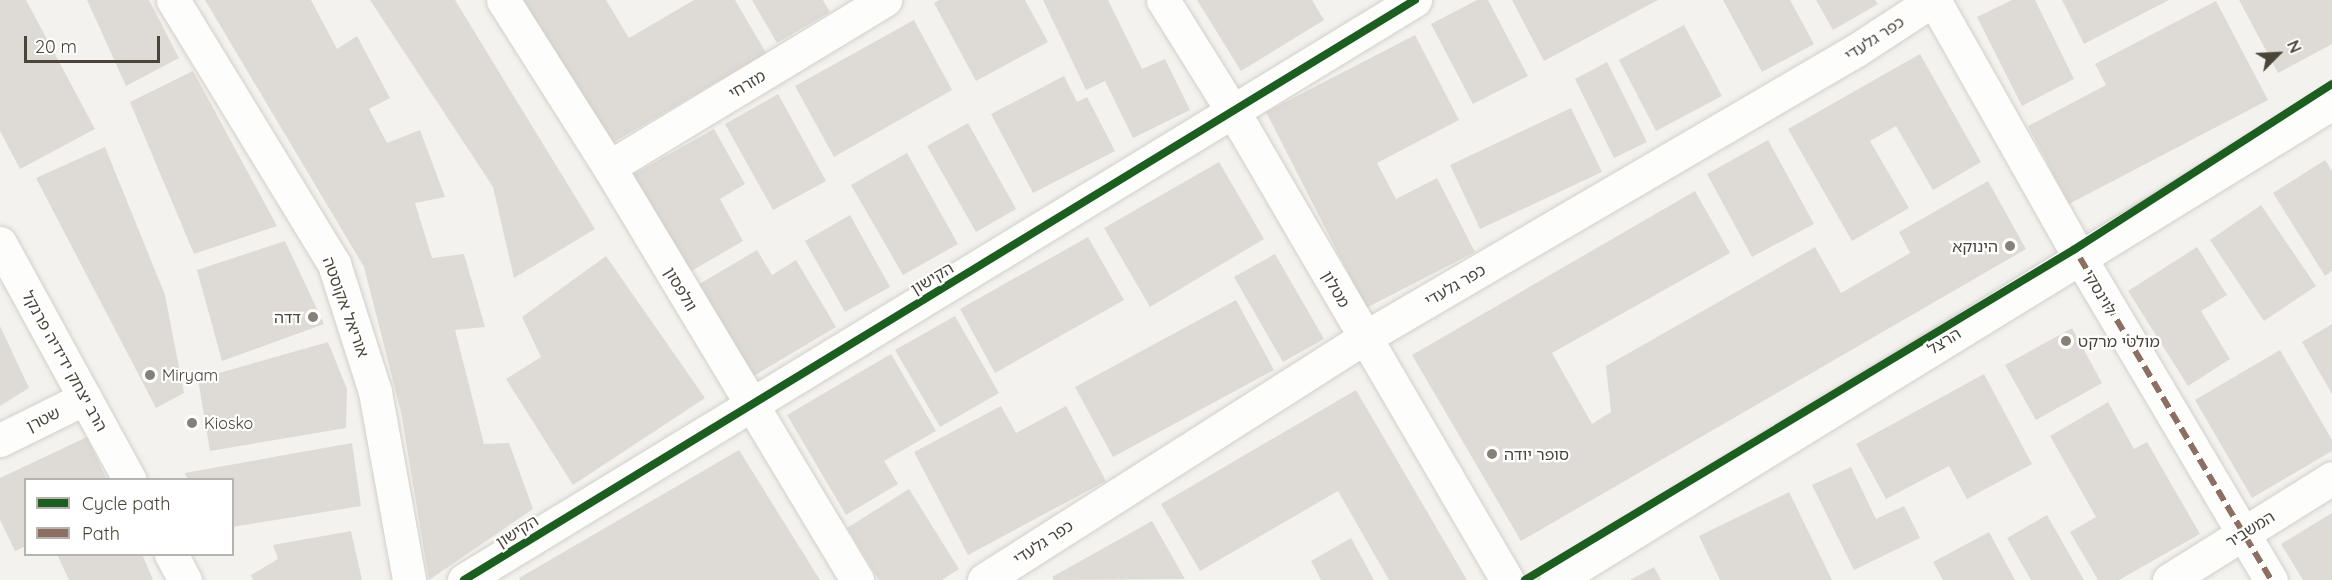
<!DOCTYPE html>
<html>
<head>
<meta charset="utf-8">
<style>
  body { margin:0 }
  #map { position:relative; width:2332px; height:580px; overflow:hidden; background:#f4f2ee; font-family:Quicksand,"Noto Sans Hebrew",sans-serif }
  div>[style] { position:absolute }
  .building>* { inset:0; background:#dedbd6 }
  .roads { filter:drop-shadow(0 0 2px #d2d0cb) drop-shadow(0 0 2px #d2d0cb) }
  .minor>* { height:33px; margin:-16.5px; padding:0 16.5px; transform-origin:16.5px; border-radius:16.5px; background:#fdfdfc }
  .quiet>* { height:6px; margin-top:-3px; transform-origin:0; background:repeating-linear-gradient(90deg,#8d6e63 0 12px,transparent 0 18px) }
  .cycleway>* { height:8px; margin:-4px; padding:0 4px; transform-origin:4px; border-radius:4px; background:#1b5e20 }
  .dots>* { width:16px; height:16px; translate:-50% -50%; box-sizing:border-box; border:3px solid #fff; border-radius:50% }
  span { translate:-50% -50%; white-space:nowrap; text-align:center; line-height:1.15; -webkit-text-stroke:4.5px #fff; paint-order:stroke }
  .street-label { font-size:16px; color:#4b4439 }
  .poi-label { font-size:16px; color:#4b4439 }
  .right { translate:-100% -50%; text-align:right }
  .left { translate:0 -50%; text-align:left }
  .legend { position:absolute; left:24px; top:478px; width:210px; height:78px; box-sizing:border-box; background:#fff; border:2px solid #b7b4b0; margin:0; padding:8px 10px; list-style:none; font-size:18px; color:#4b4439 }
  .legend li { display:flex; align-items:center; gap:12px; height:30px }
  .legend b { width:30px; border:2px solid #b7b4b0 }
  .north { position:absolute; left:2248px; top:24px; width:60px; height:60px; -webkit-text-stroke:4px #fff; paint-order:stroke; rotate:66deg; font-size:16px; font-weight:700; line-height:24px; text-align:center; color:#4b4439 }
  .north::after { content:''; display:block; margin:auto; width:21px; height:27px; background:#4b4439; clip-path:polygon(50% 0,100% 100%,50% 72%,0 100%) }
  .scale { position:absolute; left:24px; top:36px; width:136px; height:27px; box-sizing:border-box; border:3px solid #4b4439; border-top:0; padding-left:8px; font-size:18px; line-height:21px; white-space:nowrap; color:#4b4439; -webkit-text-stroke:4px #fff; paint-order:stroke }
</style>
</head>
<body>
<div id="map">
  <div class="building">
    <div style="clip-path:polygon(0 0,26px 0,95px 129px,20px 169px,0 131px)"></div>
    <div style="clip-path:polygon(87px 0,149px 0,179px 58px,126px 86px)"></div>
    <div style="clip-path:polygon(205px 0,311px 0,337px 49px,357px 36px,390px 98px,369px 109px,387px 143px,420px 130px,445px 197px,415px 203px,432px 258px,464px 254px,485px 327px,455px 330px,484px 444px,509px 443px,533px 509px,429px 580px,401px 412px,364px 267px)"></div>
    <div style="clip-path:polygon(370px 0,455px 0,595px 229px,514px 278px,493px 187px)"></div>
    <div style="clip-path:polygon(524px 0,606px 0,629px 38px,694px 0,735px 0,766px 53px,609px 145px)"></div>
    <div style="clip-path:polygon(752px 0,823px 0,830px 12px,777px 43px)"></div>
    <div style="clip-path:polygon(939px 0,1025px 0,1048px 42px,976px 81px,934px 3px)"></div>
    <div style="clip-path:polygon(1043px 0,1108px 0,1142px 69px,1165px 59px,1190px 110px,1133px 138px,1105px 81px,1086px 90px)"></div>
    <div style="clip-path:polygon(1197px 0,1312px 0,1324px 20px,1241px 71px)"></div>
    <div style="clip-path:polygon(1477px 0,1488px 0,1528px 76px,1473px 104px,1431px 24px)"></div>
    <div style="clip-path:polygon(1512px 0,1658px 0,1544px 61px)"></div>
    <div style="clip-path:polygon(1723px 0,1790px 0,1814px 44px,1762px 72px)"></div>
    <div style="clip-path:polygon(1816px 0,1875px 0,1878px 4px,1833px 30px)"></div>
    <div style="clip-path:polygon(2012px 0,2035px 0,2074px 79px,2022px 106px,1977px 17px)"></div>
    <div style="clip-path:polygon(2062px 0,2169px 0,2084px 44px)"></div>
    <div style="clip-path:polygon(2239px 0,2332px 0,2332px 44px,2278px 73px)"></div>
    <div style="clip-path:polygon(2216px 1px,2268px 100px,2069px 204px,2028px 126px,2106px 85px,2095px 64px)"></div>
    <div style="clip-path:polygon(914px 20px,952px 90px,834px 157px,795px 86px)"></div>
    <div style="clip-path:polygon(1684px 25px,1722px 96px,1656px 131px,1619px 60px)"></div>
    <div style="clip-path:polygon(1415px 35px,1459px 120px,1377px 163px,1396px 199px,1437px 178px,1475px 252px,1366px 308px,1266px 112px)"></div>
    <div style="clip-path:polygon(1920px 54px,1981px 162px,1933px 190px,1896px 126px,1870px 141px,1909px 208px,1852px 241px,1788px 129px)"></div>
    <div style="clip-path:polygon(1607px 62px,1647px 142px,1614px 158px,1575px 79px)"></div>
    <div style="clip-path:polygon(193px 71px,277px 226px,194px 254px,130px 102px)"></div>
    <div style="clip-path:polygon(1064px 76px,1077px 102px,1087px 97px,1115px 151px,1033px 193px,991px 114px)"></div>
    <div style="clip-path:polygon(778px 94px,826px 181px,773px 210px,725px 124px)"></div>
    <div style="clip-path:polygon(1571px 108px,1602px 172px,1480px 229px,1450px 165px)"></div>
    <div style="clip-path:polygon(968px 123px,1016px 209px,976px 232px,927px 146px)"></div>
    <div style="clip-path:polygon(714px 129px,745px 184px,720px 199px,743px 241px,688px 273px,632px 175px)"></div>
    <div style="clip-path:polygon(1768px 140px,1814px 224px,1752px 257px,1707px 174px)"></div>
    <div style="clip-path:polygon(105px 147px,165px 295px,184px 393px,156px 408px,36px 178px)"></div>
    <div style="clip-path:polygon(907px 153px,958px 244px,903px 275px,851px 185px)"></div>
    <div style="clip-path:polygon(2325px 160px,2332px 171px,2332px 271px,2325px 276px,2273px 193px)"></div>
    <div style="clip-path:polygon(1219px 162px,1264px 239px,1150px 307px,1104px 228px)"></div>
    <div style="clip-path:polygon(1988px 181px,2026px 249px,1521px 541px,1412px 355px,1695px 191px,1730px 253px,1552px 353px,1592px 424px,1611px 412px,1606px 366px,1815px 247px,1841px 293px,1910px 253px,1899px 232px)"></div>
    <div style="clip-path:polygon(2261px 205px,2316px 286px,2264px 321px,2210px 240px)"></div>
    <div style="clip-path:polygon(850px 215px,890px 287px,845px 312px,805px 241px)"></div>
    <div style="clip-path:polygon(1088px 237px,1124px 300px,995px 373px,960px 309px)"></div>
    <div style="clip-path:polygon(285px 241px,324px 324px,222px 361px,197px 270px)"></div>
    <div style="clip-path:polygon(2197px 247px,2227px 295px,2201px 311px,2230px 359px,2188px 386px,2128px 291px)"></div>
    <div style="clip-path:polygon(757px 250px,772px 275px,796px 260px,836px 327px,750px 378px,696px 286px)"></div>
    <div style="clip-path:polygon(1275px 254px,1324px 339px,1283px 362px,1234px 277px)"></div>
    <div style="clip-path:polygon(606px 256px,705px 398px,573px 485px,506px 379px,541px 357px,522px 317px)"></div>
    <div style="clip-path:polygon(1236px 300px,1274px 370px,1113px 457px,1075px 387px)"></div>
    <div style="clip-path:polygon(955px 316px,999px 393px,940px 427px,895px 350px)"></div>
    <div style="clip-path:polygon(2332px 324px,2332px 394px,2302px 342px)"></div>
    <div style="clip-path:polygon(0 326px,29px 388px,0 406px)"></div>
    <div style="clip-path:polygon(2072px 328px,2102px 383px,2036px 420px,2005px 365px)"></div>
    <div style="clip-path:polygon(328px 342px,347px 389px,346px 428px,210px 451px,198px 379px)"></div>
    <div style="clip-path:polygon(2280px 350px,2332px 440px,2332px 451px,2252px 498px,2195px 400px)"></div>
    <div style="clip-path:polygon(891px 354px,936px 431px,884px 461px,898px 484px,846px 515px,787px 415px)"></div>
    <div style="clip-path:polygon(1984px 374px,2032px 464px,1967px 499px,1949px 466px,1886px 499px,1856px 444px)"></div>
    <div style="clip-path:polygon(1356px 390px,1467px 580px,1389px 580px,1338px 491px,1200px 571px,1161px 504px)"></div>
    <div style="clip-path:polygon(2108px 402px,2134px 449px,2147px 442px,2200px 534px,2119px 580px,2098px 580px,2070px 532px,2096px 517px,2050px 436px)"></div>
    <div style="clip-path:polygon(1001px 406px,1016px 433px,1066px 406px,1106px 481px,968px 555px,914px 452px)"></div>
    <div style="clip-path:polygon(87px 437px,107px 480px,26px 480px,26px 546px,15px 551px,0 520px,0 478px)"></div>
    <div style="clip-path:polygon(352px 443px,361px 506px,232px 527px,232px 480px,188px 480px,185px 473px)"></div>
    <div style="clip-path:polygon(739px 450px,820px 580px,520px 580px,519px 578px)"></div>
    <div style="clip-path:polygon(1851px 467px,1876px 519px,1904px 506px,1920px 538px,1854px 570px,1812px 485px)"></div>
    <div style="clip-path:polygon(909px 489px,959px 569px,942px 580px,879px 580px,847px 528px)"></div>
    <div style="clip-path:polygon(1789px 492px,1832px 580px,1720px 580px,1699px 536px)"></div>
    <div style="clip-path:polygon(2332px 513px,2332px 580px,2303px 580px,2281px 544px)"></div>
    <div style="clip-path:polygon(2047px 515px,2084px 580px,2031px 580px,2007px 538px)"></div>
    <div style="clip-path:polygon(1152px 521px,1185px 579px,1054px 580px,1052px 577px)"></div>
    <div style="clip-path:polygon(351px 531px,362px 580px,253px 580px,251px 575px,278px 559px,273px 545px)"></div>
    <div style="clip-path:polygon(1989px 532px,2015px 580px,1943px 580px,1933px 562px)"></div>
    <div style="clip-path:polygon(1351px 538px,1374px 580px,1321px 580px,1311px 561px)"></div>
    <div style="clip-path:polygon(57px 554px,142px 554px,153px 580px,69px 580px)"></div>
    <div style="clip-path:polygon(1654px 567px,1661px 580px,1630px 580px)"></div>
  </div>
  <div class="roads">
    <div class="minor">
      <div style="left:173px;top:0;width:309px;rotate:58.6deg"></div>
      <div style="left:334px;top:264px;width:134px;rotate:72.2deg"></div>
      <div style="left:375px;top:392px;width:191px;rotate:79.7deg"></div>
      <div style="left:503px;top:0;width:198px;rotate:57.6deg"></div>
      <div style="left:609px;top:167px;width:482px;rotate:59deg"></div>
      <div style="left:1163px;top:0;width:151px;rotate:58deg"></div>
      <div style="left:1243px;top:128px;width:523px;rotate:59.71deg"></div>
      <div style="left:1934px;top:0;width:286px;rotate:60.5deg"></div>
      <div style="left:2075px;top:249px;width:385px;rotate:59.4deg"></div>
      <div style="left:609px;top:167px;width:323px;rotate:-31.2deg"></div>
      <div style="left:0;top:243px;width:270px;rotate:61.3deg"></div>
      <div style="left:0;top:440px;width:95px;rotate:-26.3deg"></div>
      <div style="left:171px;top:554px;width:30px;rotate:62deg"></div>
      <div style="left:464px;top:580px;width:1114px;rotate:-31.38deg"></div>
      <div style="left:984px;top:580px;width:451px;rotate:-32.5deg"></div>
      <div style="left:1364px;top:338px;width:572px;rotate:-30.33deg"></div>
      <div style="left:1858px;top:49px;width:90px;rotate:-33.2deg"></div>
      <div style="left:1556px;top:580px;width:911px;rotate:-31.58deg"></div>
      <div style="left:2169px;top:580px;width:192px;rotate:-32deg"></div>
    </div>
  </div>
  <div class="quiet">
    <div style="left:2080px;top:258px;width:374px;rotate:59.3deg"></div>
  </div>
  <div class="cycleway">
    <div style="left:464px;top:580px;width:1114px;rotate:-31.38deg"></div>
    <div style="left:1525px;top:580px;width:642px;rotate:-31.04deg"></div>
    <div style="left:2075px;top:249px;width:305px;rotate:-32.7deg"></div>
  </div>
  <div class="dots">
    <div style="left:2010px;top:246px;background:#868178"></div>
    <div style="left:313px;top:317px;background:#868178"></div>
    <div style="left:2066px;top:341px;background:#868178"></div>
    <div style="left:150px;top:375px;background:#868178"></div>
    <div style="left:192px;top:423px;background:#868178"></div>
    <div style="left:1492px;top:454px;background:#868178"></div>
  </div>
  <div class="street-label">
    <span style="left:1874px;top:38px;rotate:-33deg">כפר גלעדי</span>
    <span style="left:747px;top:84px;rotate:-31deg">מזרחי</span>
    <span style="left:932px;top:278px;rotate:-31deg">הקישון</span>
    <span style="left:1455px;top:285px;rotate:-30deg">כפר גלעדי</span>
    <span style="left:681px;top:289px;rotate:59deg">וולפסון</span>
    <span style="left:1336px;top:289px;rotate:60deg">מטלון</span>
    <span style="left:2100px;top:292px;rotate:60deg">לוינסקי</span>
    <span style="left:346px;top:307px;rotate:70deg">אוריאל אקוסטה</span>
    <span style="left:1944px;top:341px;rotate:-32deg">הרצל</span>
    <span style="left:65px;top:361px;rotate:61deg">הרב יצחק ידידיה פרנקל</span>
    <span style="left:43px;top:419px;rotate:-26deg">שטרן</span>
    <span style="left:2250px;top:529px;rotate:-32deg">המשביר</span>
    <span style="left:517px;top:531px;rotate:-32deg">הקישון</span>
    <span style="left:1043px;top:542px;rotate:-33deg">כפר גלעדי</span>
  </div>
  <div class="poi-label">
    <span class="right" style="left:1998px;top:246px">הינוקא</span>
    <span class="right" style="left:301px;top:317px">דדה</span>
    <span class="left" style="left:2078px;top:341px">מולטי מרקט</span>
    <span class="left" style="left:162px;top:375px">Miryam</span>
    <span class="left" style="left:204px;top:423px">Kiosko</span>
    <span class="left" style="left:1504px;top:454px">סופר יודה</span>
  </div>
  <ul class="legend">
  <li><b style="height:8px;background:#1b5e20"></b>Cycle path</li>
  <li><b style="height:8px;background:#8d6e63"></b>Path</li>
  </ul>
  <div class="north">N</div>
  <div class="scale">20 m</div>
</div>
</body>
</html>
